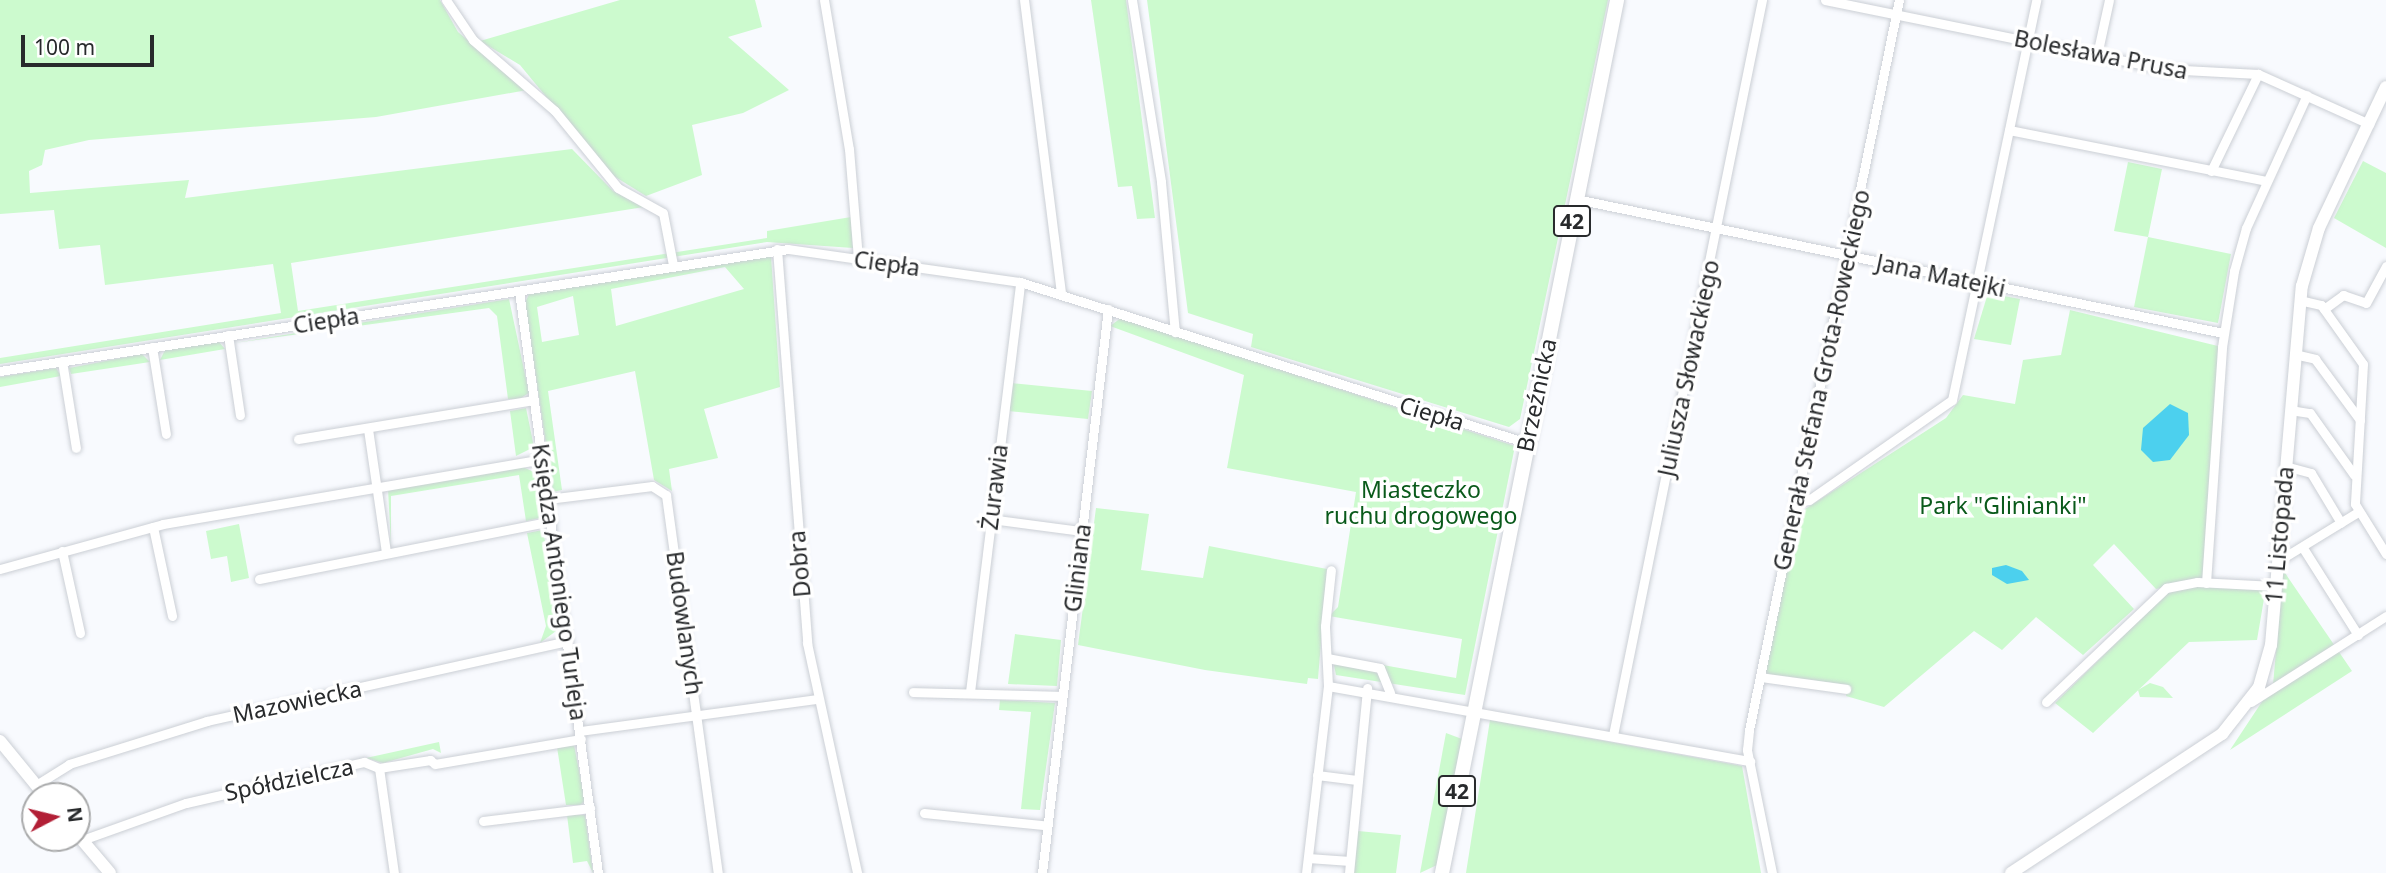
<!DOCTYPE html>
<html>
<head>
<meta charset="utf-8">
<style>
  body { margin:0 }
  #map { position:relative; width:2386px; height:873px; overflow:hidden; background:#f8fafe; font-family:"Noto Sans",sans-serif }
  div>[style] { position:absolute }
  .green>* { inset:0; background:#ccface }
  .water>* { inset:0; background:#4cd0ee }
  .roads { filter:drop-shadow(0 0 2px #cbcfd5) drop-shadow(0 0 2px #cbcfd5) }
  .minor>* { height:9px; margin:-4.5px; padding:0 4.5px; transform-origin:4.5px; border-radius:4.5px; background:#fff }
  .tertiary>* { height:12px; margin:-6px; padding:0 6px; transform-origin:6px; border-radius:6px; background:#fff }
  .primary>* { height:14px; margin:-7px; padding:0 7px; transform-origin:7px; border-radius:7px; background:#fff }
  span { translate:-50% -50%; white-space:nowrap; text-align:center; line-height:1.15; -webkit-text-stroke:7px #fff; paint-order:stroke }
  .shield-label span { padding:2px 5px; background:#fff; border:2px solid; border-radius:5px; -webkit-text-stroke-width:0 }
  .shield-label { font-size:21px; color:#282a2c; font-weight:700 }
  .street-label { font-size:23px; color:#282a2c }
  .park-label { font-size:23px; color:#0a5a1b }
  .north { position:absolute; left:21px; top:782px; width:70px; height:70px; box-sizing:border-box; background:#fff; border:2px solid #a9aaab; border-radius:50%; rotate:83deg; font-size:19px; font-weight:700; line-height:28px; text-align:center; color:#282a2c }
  .north::after { content:''; display:block; margin:auto; width:24px; height:32px; background:#b21f36; clip-path:polygon(50% 0,100% 100%,50% 72%,0 100%) }
  .scale { position:absolute; left:21px; top:35px; width:133px; height:32px; box-sizing:border-box; border:4px solid #282a2c; border-top:0; padding-left:9px; font-size:21px; line-height:24px; white-space:nowrap; color:#282a2c; -webkit-text-stroke:5px #fff; paint-order:stroke }
</style>
</head>
<body>
<div id="map">
  <div class="green">
    <div style="clip-path:polygon(0 0,440px 0,458px 32px,527px 90px,376px 117px,89px 140px,45px 150px,42px 165px,29px 171px,30px 193px,189px 180px,185px 198px,572px 149px,613px 191px,644px 207px,291px 263px,298px 311px,767px 238px,767px 231px,851px 217px,853px 248px,767px 242px,0 364px,0 358px,281px 313px,273px 264px,105px 285px,100px 245px,59px 249px,54px 210px,0 214px)"></div>
    <div style="clip-path:polygon(620px 0,755px 0,762px 27px,728px 37px,789px 90px,743px 113px,692px 125px,702px 175px,646px 196px,609px 173px,520px 65px,480px 41px)"></div>
    <div style="clip-path:polygon(1091px 0,1126px 0,1155px 218px,1137px 219px,1132px 186px,1118px 187px)"></div>
    <div style="clip-path:polygon(1147px 0,1608px 0,1520px 419px,1509px 427px,1251px 347px,1253px 334px,1188px 313px)"></div>
    <div style="clip-path:polygon(2363px 161px,2386px 173px,2386px 248px,2334px 218px)"></div>
    <div style="clip-path:polygon(2128px 162px,2162px 169px,2148px 237px,2231px 254px,2218px 323px,2134px 307px,2148px 237px,2114px 231px)"></div>
    <div style="clip-path:polygon(evenodd,771px 256px,780px 387px,704px 409px,718px 458px,669px 469px,672px 491px,654px 480px,635px 371px,548px 391px,562px 490px,553px 492px,525px 303px,529px 294px,771px 256px,725px 267px,744px 289px,616px 326px,611px 289px,725px 267px,771px 256px,573px 296px,579px 335px,542px 342px,537px 307px,573px 296px)"></div>
    <div style="clip-path:polygon(1988px 293px,2020px 299px,2011px 345px,1974px 339px)"></div>
    <div style="clip-path:polygon(509px 299px,529px 393px,519px 399px,508px 399px,497px 316px,489px 308px,234px 343px)"></div>
    <div style="clip-path:polygon(2070px 310px,2222px 347px,2204px 579px,2156px 589px,2114px 544px,2093px 565px,2134px 609px,2083px 655px,2036px 617px,2002px 650px,1974px 631px,1884px 707px,1846px 696px,1848px 685px,1763px 674px,1799px 513px,1946px 418px,1963px 395px,2015px 404px,2023px 360px,2061px 355px)"></div>
    <div style="clip-path:polygon(1121px 318px,1515px 446px,1465px 695px,1336px 675px,1332px 656px,1456px 678px,1462px 639px,1329px 616px,1338px 607px,1356px 492px,1227px 468px,1244px 375px,1110px 326px)"></div>
    <div style="clip-path:polygon(219px 342px,225px 349px,160px 360px,165px 350px)"></div>
    <div style="clip-path:polygon(142px 354px,150px 362px,71px 374px,69px 368px)"></div>
    <div style="clip-path:polygon(56px 368px,61px 376px,0 387px,0 377px)"></div>
    <div style="clip-path:polygon(1011px 383px,1092px 391px,1088px 419px,1008px 411px)"></div>
    <div style="clip-path:polygon(526px 408px,534px 447px,516px 456px,510px 411px)"></div>
    <div style="clip-path:polygon(521px 466px,538px 474px,540px 518px,526px 521px,519px 475px,391px 496px,391px 546px,388px 489px)"></div>
    <div style="clip-path:polygon(1096px 508px,1149px 514px,1141px 570px,1203px 578px,1209px 546px,1327px 569px,1318px 679px,1308px 678px,1307px 684px,1205px 670px,1078px 645px)"></div>
    <div style="clip-path:polygon(239px 524px,249px 578px,231px 582px,227px 556px,211px 559px,206px 531px)"></div>
    <div style="clip-path:polygon(543px 530px,560px 628px,540px 643px,546px 626px,527px 533px)"></div>
    <div style="clip-path:polygon(2283px 570px,2352px 671px,2230px 750px,2273px 685px)"></div>
    <div style="clip-path:polygon(2187px 586px,2266px 587px,2257px 640px,2189px 642px,2093px 733px,2055px 703px,2169px 591px)"></div>
    <div style="clip-path:polygon(1015px 634px,1061px 640px,1057px 686px,1008px 684px)"></div>
    <div style="clip-path:polygon(2150px 683px,2163px 687px,2173px 698px,2140px 697px,2138px 690px)"></div>
    <div style="clip-path:polygon(1000px 700px,1055px 703px,1040px 810px,1021px 809px,1031px 712px,999px 710px)"></div>
    <div style="clip-path:polygon(1490px 720px,1742px 766px,1761px 873px,1466px 873px)"></div>
    <div style="clip-path:polygon(1446px 733px,1462px 739px,1437px 865px,1420px 873px)"></div>
    <div style="clip-path:polygon(439px 742px,441px 753px,433px 749px,383px 763px,366px 758px)"></div>
    <div style="clip-path:polygon(574px 745px,585px 801px,580px 805px,566px 805px,557px 747px)"></div>
    <div style="clip-path:polygon(567px 815px,585px 815px,593px 873px,587px 861px,573px 863px)"></div>
    <div style="clip-path:polygon(1358px 831px,1401px 835px,1396px 873px,1353px 873px)"></div>
  </div>
  <div class="water">
    <div style="clip-path:polygon(2170px 404px,2188px 413px,2189px 435px,2170px 460px,2153px 462px,2141px 450px,2143px 428px)"></div>
    <div style="clip-path:polygon(2006px 565px,2022px 571px,2029px 580px,2007px 584px,1992px 575px,1992px 568px)"></div>
  </div>
  <div class="roads">
    <div class="minor">
      <div style="left:446px;top:0;width:48px;rotate:56deg"></div>
      <div style="left:473px;top:40px;width:108px;rotate:40.9deg"></div>
      <div style="left:555px;top:111px;width:99px;rotate:50.7deg"></div>
      <div style="left:618px;top:188px;width:51px;rotate:29.1deg"></div>
      <div style="left:663px;top:213px;width:53px;rotate:79.1deg"></div>
      <div style="left:824px;top:0;width:151px;rotate:80.5deg"></div>
      <div style="left:849px;top:149px;width:110px;rotate:85.3deg"></div>
      <div style="left:1024px;top:0;width:296px;rotate:82.8deg"></div>
      <div style="left:1132px;top:0;width:184px;rotate:80.9deg"></div>
      <div style="left:1161px;top:182px;width:151px;rotate:84.7deg"></div>
      <div style="left:1825px;top:0;width:347px;rotate:11.5deg"></div>
      <div style="left:2165px;top:69px;width:93px;rotate:3.1deg"></div>
      <div style="left:2258px;top:74px;width:122px;rotate:24.2deg"></div>
      <div style="left:2097px;top:55px;width:56px;rotate:-77.7deg"></div>
      <div style="left:2009px;top:130px;width:262px;rotate:11.2deg"></div>
      <div style="left:2211px;top:171px;width:108px;rotate:-64.1deg"></div>
      <div style="left:1576px;top:199px;width:661px;rotate:11.7deg"></div>
      <div style="left:777px;top:249px;width:395px;rotate:85.6deg"></div>
      <div style="left:807px;top:643px;width:235px;rotate:77.7deg"></div>
      <div style="left:519px;top:291px;width:587px;rotate:82.27deg"></div>
      <div style="left:2299px;top:300px;width:23px;rotate:13deg"></div>
      <div style="left:2321px;top:305px;width:72px;rotate:54.6deg"></div>
      <div style="left:2363px;top:364px;width:140px;rotate:93.3deg"></div>
      <div style="left:2355px;top:504px;width:59px;rotate:58.2deg"></div>
      <div style="left:2324px;top:309px;width:24px;rotate:-36deg"></div>
      <div style="left:2343px;top:295px;width:24px;rotate:19deg"></div>
      <div style="left:2366px;top:303px;width:42px;rotate:-61.6deg"></div>
      <div style="left:228px;top:335px;width:81px;rotate:81.5deg"></div>
      <div style="left:152px;top:347px;width:88px;rotate:80.9deg"></div>
      <div style="left:2294px;top:354px;width:22px;rotate:13deg"></div>
      <div style="left:2315px;top:359px;width:76px;rotate:53.6deg"></div>
      <div style="left:62px;top:361px;width:88px;rotate:80.9deg"></div>
      <div style="left:0;top:371px;width:797px;rotate:-8.8deg"></div>
      <div style="left:788px;top:249px;width:234px;rotate:8.1deg"></div>
      <div style="left:1020px;top:282px;width:532px;rotate:17.62deg"></div>
      <div style="left:2290px;top:410px;width:20px;rotate:9deg"></div>
      <div style="left:2310px;top:413px;width:76px;rotate:54.6deg"></div>
      <div style="left:368px;top:429px;width:125px;rotate:81.7deg"></div>
      <div style="left:298px;top:439px;width:239px;rotate:-9.4deg"></div>
      <div style="left:2285px;top:466px;width:27px;rotate:15deg"></div>
      <div style="left:2311px;top:473px;width:58px;rotate:59deg"></div>
      <div style="left:548px;top:499px;width:105px;rotate:-7.1deg"></div>
      <div style="left:652px;top:486px;width:17px;rotate:33deg"></div>
      <div style="left:666px;top:495px;width:382px;rotate:82.2deg"></div>
      <div style="left:1796px;top:502px;width:13px;rotate:-9deg"></div>
      <div style="left:1809px;top:500px;width:174px;rotate:-35deg"></div>
      <div style="left:1952px;top:400px;width:409px;rotate:-78.1deg"></div>
      <div style="left:990px;top:519px;width:92px;rotate:7.5deg"></div>
      <div style="left:153px;top:527px;width:91px;rotate:77.9deg"></div>
      <div style="left:2303px;top:548px;width:103px;rotate:57.7deg"></div>
      <div style="left:62px;top:551px;width:84px;rotate:77.6deg"></div>
      <div style="left:2278px;top:561px;width:94px;rotate:-31.5deg"></div>
      <div style="left:0;top:569px;width:169px;rotate:-15.4deg"></div>
      <div style="left:163px;top:524px;width:386px;rotate:-9.7deg"></div>
      <div style="left:259px;top:579px;width:298px;rotate:-11.2deg"></div>
      <div style="left:2206px;top:583px;width:237px;rotate:-86.1deg"></div>
      <div style="left:2222px;top:347px;width:77px;rotate:-81deg"></div>
      <div style="left:2234px;top:271px;width:45px;rotate:-74.4deg"></div>
      <div style="left:2246px;top:228px;width:146px;rotate:-65.4deg"></div>
      <div style="left:1327px;top:658px;width:54px;rotate:10.7deg"></div>
      <div style="left:1380px;top:668px;width:27px;rotate:68deg"></div>
      <div style="left:1760px;top:677px;width:87px;rotate:7.9deg"></div>
      <div style="left:1328px;top:686px;width:429px;rotate:10.1deg"></div>
      <div style="left:913px;top:692px;width:148px;rotate:1.5deg"></div>
      <div style="left:970px;top:692px;width:413px;rotate:-83deg"></div>
      <div style="left:2046px;top:702px;width:166px;rotate:-43.5deg"></div>
      <div style="left:2166px;top:588px;width:32px;rotate:-11deg"></div>
      <div style="left:2197px;top:582px;width:78px;rotate:2.9deg"></div>
      <div style="left:2251px;top:702px;width:160px;rotate:-32.5deg"></div>
      <div style="left:580px;top:731px;width:239px;rotate:-7.7deg"></div>
      <div style="left:1613px;top:735px;width:750px;rotate:-78.54deg"></div>
      <div style="left:379px;top:768px;width:106px;rotate:81.9deg"></div>
      <div style="left:1317px;top:775px;width:40px;rotate:7.1deg"></div>
      <div style="left:36px;top:785px;width:39px;rotate:-32deg"></div>
      <div style="left:69px;top:764px;width:145px;rotate:-17.3deg"></div>
      <div style="left:207px;top:721px;width:370px;rotate:-12.5deg"></div>
      <div style="left:924px;top:813px;width:120px;rotate:5.8deg"></div>
      <div style="left:483px;top:821px;width:108px;rotate:-6.9deg"></div>
      <div style="left:82px;top:840px;width:110px;rotate:-19.6deg"></div>
      <div style="left:186px;top:803px;width:183px;rotate:-13deg"></div>
      <div style="left:364px;top:762px;width:16px;rotate:22deg"></div>
      <div style="left:379px;top:768px;width:52px;rotate:-8.9deg"></div>
      <div style="left:430px;top:760px;width:6px;rotate:39deg"></div>
      <div style="left:435px;top:764px;width:148px;rotate:-9.7deg"></div>
      <div style="left:1308px;top:858px;width:42px;rotate:4.1deg"></div>
      <div style="left:1042px;top:873px;width:568px;rotate:-83.33deg"></div>
      <div style="left:1306px;top:873px;width:188px;rotate:-83.3deg"></div>
      <div style="left:1328px;top:686px;width:60px;rotate:-92.9deg"></div>
      <div style="left:1325px;top:626px;width:56px;rotate:-83.9deg"></div>
      <div style="left:1349px;top:873px;width:186px;rotate:-84.4deg"></div>
      <div style="left:1772px;top:873px;width:126px;rotate:-101.5deg"></div>
      <div style="left:1747px;top:750px;width:20px;rotate:-84deg"></div>
      <div style="left:1749px;top:730px;width:745px;rotate:-78.39deg"></div>
    </div>
    <div class="tertiary">
      <div style="left:0;top:741px;width:71px;rotate:50.7deg"></div>
      <div style="left:77px;top:834px;width:51px;rotate:49.8deg"></div>
      <div style="left:2011px;top:873px;width:253px;rotate:-33.4deg"></div>
      <div style="left:2222px;top:734px;width:60px;rotate:-51.8deg"></div>
      <div style="left:2259px;top:687px;width:44px;rotate:-74.1deg"></div>
      <div style="left:2271px;top:645px;width:360px;rotate:-85.1deg"></div>
      <div style="left:2302px;top:286px;width:60px;rotate:-73.7deg"></div>
      <div style="left:2319px;top:228px;width:156px;rotate:-64.6deg"></div>
    </div>
    <div class="primary">
      <div style="left:1442px;top:873px;width:890px;rotate:-78.66deg"></div>
    </div>
  </div>
  <div class="shield-label">
    <span style="left:1572px;top:221px">42</span>
    <span style="left:1457px;top:791px">42</span>
  </div>
  <div class="street-label">
    <span style="left:2101px;top:54px;rotate:11deg">Bolesława Prusa</span>
    <span style="left:887px;top:263px;rotate:8deg">Ciepła</span>
    <span style="left:1941px;top:275px;rotate:12deg">Jana Matejki</span>
    <span style="left:326px;top:320px;rotate:-9deg">Ciepła</span>
    <span style="left:1688px;top:368px;rotate:-78deg">Juliusza Słowackiego</span>
    <span style="left:1821px;top:380px;rotate:-78deg">Generała Stefana Grota-Roweckiego</span>
    <span style="left:1536px;top:395px;rotate:-78deg">Brzeźnicka</span>
    <span style="left:1432px;top:413px;rotate:17deg">Ciepła</span>
    <span style="left:994px;top:487px;rotate:-83deg">Żurawia</span>
    <span style="left:2279px;top:535px;rotate:-85deg">11 Listopada</span>
    <span style="left:799px;top:564px;rotate:-95deg">Dobra</span>
    <span style="left:1077px;top:568px;rotate:-83deg">Gliniana</span>
    <span style="left:560px;top:582px;rotate:82deg">Księdza Antoniego Turleja</span>
    <span style="left:685px;top:623px;rotate:82deg">Budowlanych</span>
    <span style="left:297px;top:701px;rotate:-12deg">Mazowiecka</span>
    <span style="left:289px;top:779px;rotate:-12deg">Spółdzielcza</span>
  </div>
  <div class="park-label">
    <span style="left:1421px;top:502px">Miasteczko<br>ruchu drogowego</span>
    <span style="left:2003px;top:505px">Park "Glinianki"</span>
  </div>
  <div class="north">N</div>
  <div class="scale">100 m</div>
</div>
</body>
</html>
